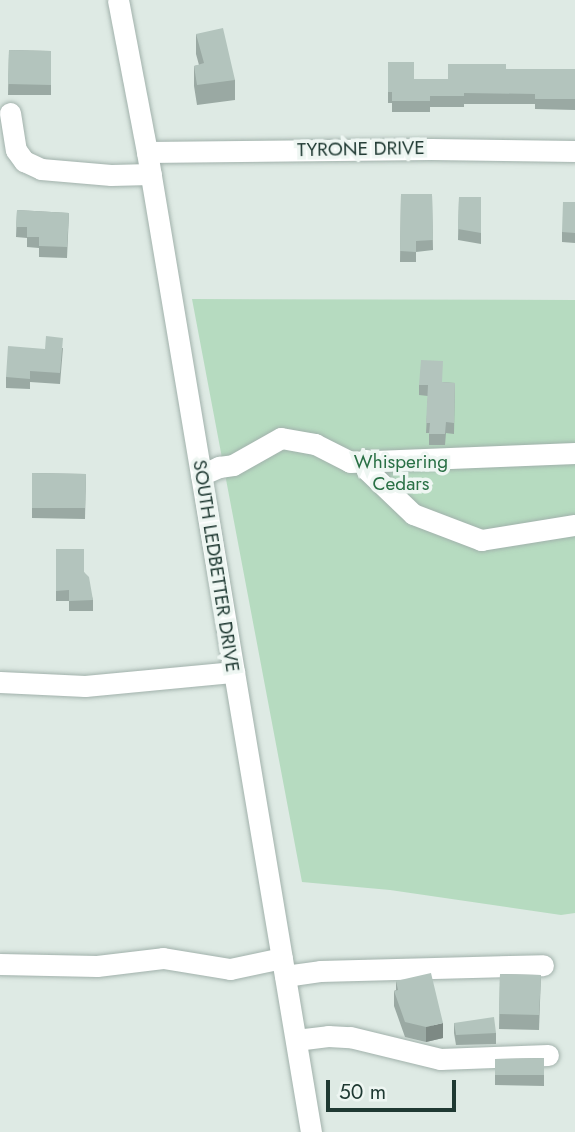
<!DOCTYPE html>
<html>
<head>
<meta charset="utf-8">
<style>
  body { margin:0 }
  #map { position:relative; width:575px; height:1132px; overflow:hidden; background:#deeae4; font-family:Jost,sans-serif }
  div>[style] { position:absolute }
  .green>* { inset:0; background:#b6dbc0 }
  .roads { filter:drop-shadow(0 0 2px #a1b1ab) drop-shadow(0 0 2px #a1b1ab) }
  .minor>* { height:21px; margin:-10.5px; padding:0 10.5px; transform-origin:10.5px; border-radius:10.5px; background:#fff }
  .wall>* { inset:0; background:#9aa9a3 }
  .shaded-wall>* { inset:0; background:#7d8984 }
  .building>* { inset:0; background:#b3c4bd }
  span { translate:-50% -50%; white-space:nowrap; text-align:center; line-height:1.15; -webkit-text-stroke:7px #eef6f2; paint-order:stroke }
  .street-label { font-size:19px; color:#1f3932 }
  .park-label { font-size:19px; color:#297045 }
  .scale { position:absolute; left:326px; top:1080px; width:130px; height:32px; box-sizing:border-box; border:4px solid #1f3932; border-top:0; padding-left:9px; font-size:21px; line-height:24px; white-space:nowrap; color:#1f3932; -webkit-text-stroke:5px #eef6f2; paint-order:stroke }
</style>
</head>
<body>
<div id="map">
  <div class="green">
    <div style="clip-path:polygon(192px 299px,575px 300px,575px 913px,561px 915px,390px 890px,302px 882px)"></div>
  </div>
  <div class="roads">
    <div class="minor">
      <div style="left:118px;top:0;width:155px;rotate:79.2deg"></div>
      <div style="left:147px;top:152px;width:994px;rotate:80.5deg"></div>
      <div style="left:10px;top:113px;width:37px;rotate:81deg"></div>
      <div style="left:16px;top:150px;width:14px;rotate:54deg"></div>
      <div style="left:24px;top:161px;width:19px;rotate:25deg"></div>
      <div style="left:41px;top:169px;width:70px;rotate:4.9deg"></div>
      <div style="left:111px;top:175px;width:40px;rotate:-1.4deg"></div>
      <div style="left:147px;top:152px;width:284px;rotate:-0.6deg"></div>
      <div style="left:431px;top:149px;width:144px;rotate:0.8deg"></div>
      <div style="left:366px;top:460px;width:10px;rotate:84deg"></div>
      <div style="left:367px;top:470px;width:64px;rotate:43.7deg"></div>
      <div style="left:413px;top:514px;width:73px;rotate:20.9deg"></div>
      <div style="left:481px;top:540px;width:95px;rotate:-9.1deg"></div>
      <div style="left:201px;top:475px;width:20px;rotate:-24deg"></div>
      <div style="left:219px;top:467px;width:14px;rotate:-8deg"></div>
      <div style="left:233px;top:465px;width:55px;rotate:-29.4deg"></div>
      <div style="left:281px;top:438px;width:35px;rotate:10deg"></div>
      <div style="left:315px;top:444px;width:39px;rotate:27deg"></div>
      <div style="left:350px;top:462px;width:225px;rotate:-2.3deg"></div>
      <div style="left:0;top:682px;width:85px;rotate:2.7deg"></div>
      <div style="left:85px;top:686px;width:150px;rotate:-5.4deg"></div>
      <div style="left:0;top:964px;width:97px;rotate:1.2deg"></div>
      <div style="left:97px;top:966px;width:66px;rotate:-6.9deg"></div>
      <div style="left:163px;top:958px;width:68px;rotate:9.3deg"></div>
      <div style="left:230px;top:969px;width:53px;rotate:-11.9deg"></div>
      <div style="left:285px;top:976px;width:35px;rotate:-8deg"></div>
      <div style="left:320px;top:971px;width:223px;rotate:-1.5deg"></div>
      <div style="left:296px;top:1040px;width:32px;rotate:-7deg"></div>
      <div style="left:328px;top:1036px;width:22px;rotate:3deg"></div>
      <div style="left:350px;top:1037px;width:93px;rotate:13.7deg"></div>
      <div style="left:440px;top:1059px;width:108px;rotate:-2.1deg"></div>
    </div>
  </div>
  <div class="wall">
    <div style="clip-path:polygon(196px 34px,235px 80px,235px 100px,197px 105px,194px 86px,194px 66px,199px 65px,196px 54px)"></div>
    <div style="clip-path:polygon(9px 50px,51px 51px,51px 95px,8px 95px)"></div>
    <div style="clip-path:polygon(388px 62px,414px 79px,448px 79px,506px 69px,575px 69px,575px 110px,535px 109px,535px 104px,464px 104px,464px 107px,430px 107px,430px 112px,392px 112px,392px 103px,388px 103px)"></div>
    <div style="clip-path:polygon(401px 194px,432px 194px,433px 250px,416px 252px,416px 262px,400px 262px)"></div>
    <div style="clip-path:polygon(459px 197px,481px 197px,481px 244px,458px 240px)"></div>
    <div style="clip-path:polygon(575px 202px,575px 243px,562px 242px,562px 232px)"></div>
    <div style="clip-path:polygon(17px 210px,69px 213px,67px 258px,39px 257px,39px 248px,27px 247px,27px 238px,16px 237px)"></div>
    <div style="clip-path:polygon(63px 348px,60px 384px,30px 382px,30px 389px,6px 388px,6px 377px,45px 349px)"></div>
    <div style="clip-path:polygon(442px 382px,455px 383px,454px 434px,446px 433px,445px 445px,429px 445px,429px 433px,426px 433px,428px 396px,419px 395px,419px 385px)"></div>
    <div style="clip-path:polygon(32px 473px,86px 474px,85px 519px,32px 518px)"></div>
    <div style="clip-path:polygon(56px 549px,84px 572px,93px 600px,93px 611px,69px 611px,69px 601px,56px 601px)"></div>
    <div style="clip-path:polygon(500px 974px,541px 975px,539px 1030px,499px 1029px)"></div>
    <div style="clip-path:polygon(396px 981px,443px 1038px,426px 1042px,405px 1037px,394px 1006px,394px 991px,396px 990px)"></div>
    <div style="clip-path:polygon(454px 1023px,496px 1033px,496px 1044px,456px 1045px,454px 1033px)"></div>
    <div style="clip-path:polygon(544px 1058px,544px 1086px,495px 1085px,495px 1059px)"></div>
  </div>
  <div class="shaded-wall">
    <div style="clip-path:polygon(443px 1023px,443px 1038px,426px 1042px,426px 1027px)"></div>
  </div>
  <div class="building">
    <div style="clip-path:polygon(223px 28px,235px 80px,197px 85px,194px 66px,204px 63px,196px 34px)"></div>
    <div style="clip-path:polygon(9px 50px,51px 51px,51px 85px,8px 84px)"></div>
    <div style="clip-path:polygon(388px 62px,414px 62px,414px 79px,448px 79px,448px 64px,506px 64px,506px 69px,575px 69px,575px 99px,535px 99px,535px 94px,464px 93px,464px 96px,430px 96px,430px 101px,392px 101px,392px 92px,388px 92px)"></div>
    <div style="clip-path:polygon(401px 194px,432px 194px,433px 240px,416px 241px,416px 252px,400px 251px)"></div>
    <div style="clip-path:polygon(459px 197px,481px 197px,481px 233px,458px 229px)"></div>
    <div style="clip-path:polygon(563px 202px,575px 202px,575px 233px,562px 232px)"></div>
    <div style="clip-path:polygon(17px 210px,69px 213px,67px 247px,39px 246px,39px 237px,27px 237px,27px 227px,16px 227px)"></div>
    <div style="clip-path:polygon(46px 336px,63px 338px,60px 373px,30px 371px,30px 379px,6px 377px,8px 346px,45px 349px)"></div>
    <div style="clip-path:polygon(421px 360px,443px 361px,442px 382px,455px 383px,454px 423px,446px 422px,445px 434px,429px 434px,430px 423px,426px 423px,428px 385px,419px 385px)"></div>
    <div style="clip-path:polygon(32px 473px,86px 474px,85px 508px,32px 508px)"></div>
    <div style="clip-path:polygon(56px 549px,84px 549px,84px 572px,89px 577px,93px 600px,69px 601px,69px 590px,56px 591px)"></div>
    <div style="clip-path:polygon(431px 973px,443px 1023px,426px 1027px,405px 1022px,394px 991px,398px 990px,396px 981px)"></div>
    <div style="clip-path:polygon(500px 974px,541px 975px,539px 1015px,499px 1014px)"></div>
    <div style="clip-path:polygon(494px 1017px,496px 1033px,456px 1035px,454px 1023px)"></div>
    <div style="clip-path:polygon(544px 1058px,544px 1075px,495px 1075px,495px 1059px)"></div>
  </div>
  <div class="street-label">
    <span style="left:361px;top:149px;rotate:-1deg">TYRONE DRIVE</span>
    <span style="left:216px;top:566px;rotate:81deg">SOUTH LEDBETTER DRIVE</span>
  </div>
  <div class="park-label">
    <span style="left:401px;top:473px">Whispering<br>Cedars</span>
  </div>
  <div class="scale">50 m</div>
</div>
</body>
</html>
